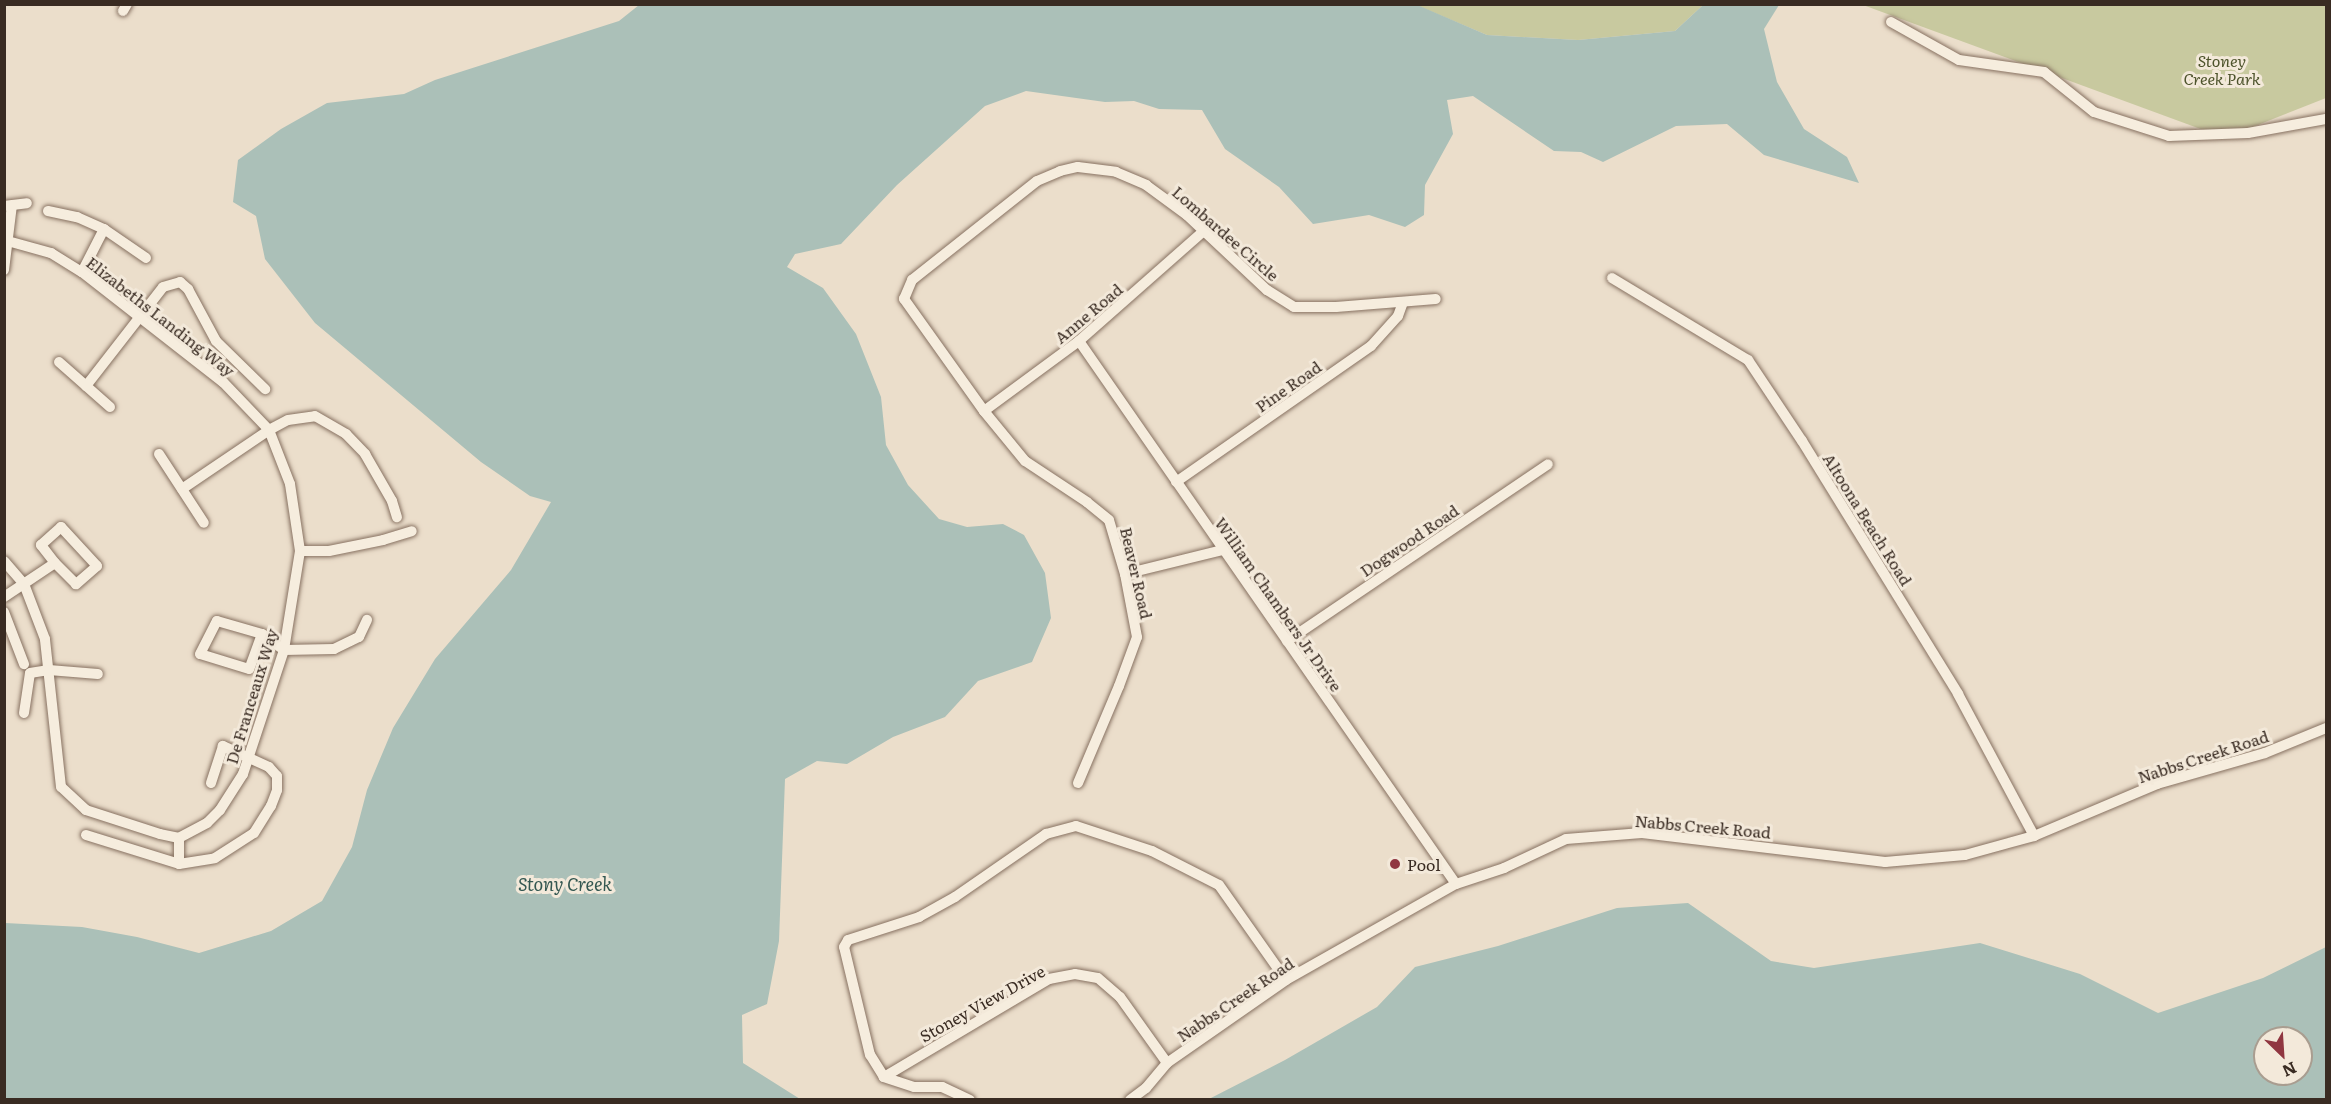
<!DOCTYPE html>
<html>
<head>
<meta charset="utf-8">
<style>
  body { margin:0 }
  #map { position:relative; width:2331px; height:1104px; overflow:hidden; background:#ebdecb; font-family:Literata,serif }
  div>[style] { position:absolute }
  .green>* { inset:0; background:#c8c99f }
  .water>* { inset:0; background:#abc0b8 }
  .roads { filter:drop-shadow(0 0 2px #877161) drop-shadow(0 0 2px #877161) }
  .minor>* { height:10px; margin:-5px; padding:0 5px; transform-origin:5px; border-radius:5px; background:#f6edde }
  .dots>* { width:16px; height:16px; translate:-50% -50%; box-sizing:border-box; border:3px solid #f3e9da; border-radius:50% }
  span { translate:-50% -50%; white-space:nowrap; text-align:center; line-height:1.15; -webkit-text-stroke:6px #f3e9da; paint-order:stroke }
  .park-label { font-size:16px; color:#4d532b; font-style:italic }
  .street-label { font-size:16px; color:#392b22 }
  .poi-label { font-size:16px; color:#392b22 }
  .left { translate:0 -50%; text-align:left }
  .water-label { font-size:18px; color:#335751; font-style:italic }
  .frame { position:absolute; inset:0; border:6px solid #392b22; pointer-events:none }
  .north { position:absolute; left:2253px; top:1026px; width:60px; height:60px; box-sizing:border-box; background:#f3e9da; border:2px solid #a99d90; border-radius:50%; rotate:155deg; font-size:16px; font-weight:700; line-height:24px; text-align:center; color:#392b22 }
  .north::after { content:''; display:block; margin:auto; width:21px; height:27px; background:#903640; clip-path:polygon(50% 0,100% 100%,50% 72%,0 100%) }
</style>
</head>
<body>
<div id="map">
  <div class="green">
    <div style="clip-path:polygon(1416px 5px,1703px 5px,1675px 31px,1578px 40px,1487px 35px)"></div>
    <div style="clip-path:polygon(1863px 5px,2326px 5px,2326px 98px,2225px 138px)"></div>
  </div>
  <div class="water">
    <div style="clip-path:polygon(1415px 4px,1487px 35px,1578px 40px,1675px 31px,1703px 5px,1779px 5px,1764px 29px,1777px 82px,1804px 129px,1847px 157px,1859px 183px,1764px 155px,1727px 124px,1676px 126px,1603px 162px,1581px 152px,1554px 151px,1473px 96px,1447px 100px,1453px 134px,1425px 185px,1424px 215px,1405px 227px,1369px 215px,1313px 224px,1279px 187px,1225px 149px,1202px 110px,1159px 109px,1134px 101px,1105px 102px,1026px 91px,985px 106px,897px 185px,841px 244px,795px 254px,787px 267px,823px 288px,856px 334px,881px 397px,886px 445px,908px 485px,939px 519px,967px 527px,1003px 524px,1024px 535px,1045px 573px,1051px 618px,1032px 662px,978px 681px,945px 717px,893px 737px,847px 764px,817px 761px,785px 779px,779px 941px,767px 1004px,742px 1015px,743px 1063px,800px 1099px,5px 1099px,5px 923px,82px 927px,137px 937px,199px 953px,271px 931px,322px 901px,352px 847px,367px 790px,393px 728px,435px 659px,511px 570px,551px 502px,530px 496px,481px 462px,315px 323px,265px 259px,256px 216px,233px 202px,238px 160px,281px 129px,327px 103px,404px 94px,435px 80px,619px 21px,639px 5px)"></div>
    <div style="clip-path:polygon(evenodd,1688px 903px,1771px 961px,1814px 968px,1980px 943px,2080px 974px,2158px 1013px,2263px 978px,2326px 947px,2326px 1099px,1209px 1099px,1285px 1060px,1377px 1007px,1415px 967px,1498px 946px,1617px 908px,1688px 903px,2265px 1038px,2301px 1038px,2301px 1074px,2265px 1074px,2265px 1038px)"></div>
  </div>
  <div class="roads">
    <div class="minor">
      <div style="left:123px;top:11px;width:8px;rotate:-60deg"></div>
      <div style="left:1891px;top:22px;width:78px;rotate:29.2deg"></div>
      <div style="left:1959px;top:60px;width:86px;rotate:8deg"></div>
      <div style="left:2044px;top:72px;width:64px;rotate:38.7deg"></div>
      <div style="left:2094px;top:112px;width:79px;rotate:17.7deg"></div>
      <div style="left:2169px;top:136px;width:79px;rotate:-2.2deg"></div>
      <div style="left:2248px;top:133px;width:79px;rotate:-10.2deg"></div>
      <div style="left:4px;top:206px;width:23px;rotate:-7deg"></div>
      <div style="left:48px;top:211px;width:30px;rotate:12deg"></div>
      <div style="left:77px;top:217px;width:30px;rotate:24deg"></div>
      <div style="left:104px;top:229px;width:51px;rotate:34.6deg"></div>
      <div style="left:4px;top:240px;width:49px;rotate:15.5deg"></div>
      <div style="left:51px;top:253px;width:36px;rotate:32deg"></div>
      <div style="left:82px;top:272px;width:179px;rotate:38deg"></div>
      <div style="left:223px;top:382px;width:66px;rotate:46.2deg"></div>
      <div style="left:269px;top:430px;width:58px;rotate:68.7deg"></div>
      <div style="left:290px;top:484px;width:68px;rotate:81.5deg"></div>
      <div style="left:300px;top:551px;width:100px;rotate:99.2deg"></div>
      <div style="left:284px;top:650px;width:131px;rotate:108.3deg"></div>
      <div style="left:243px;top:774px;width:43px;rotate:122.6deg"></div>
      <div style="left:220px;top:810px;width:18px;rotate:135deg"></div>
      <div style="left:207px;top:823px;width:32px;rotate:152deg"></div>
      <div style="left:179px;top:838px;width:19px;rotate:-168deg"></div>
      <div style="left:160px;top:834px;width:78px;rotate:-162deg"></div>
      <div style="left:86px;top:810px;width:34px;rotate:-137deg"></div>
      <div style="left:61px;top:787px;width:149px;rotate:-96.2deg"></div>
      <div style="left:45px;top:639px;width:59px;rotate:-110.9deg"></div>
      <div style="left:24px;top:584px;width:30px;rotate:-131deg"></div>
      <div style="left:4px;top:270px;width:65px;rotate:-83deg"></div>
      <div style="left:82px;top:272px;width:48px;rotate:-62.9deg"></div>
      <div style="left:1612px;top:278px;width:159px;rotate:31.1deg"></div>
      <div style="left:1748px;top:360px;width:97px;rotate:56.3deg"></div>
      <div style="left:1802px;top:441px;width:297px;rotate:58.3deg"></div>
      <div style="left:1958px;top:694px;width:161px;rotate:61.8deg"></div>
      <div style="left:1079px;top:341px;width:661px;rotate:55.23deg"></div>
      <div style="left:59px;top:362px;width:68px;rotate:41.4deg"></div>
      <div style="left:86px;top:386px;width:125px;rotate:-52.1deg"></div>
      <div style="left:163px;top:287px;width:18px;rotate:-16deg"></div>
      <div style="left:180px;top:282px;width:11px;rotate:41deg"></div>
      <div style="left:188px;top:289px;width:59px;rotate:61.7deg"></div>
      <div style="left:216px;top:341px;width:69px;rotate:44.4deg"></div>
      <div style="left:984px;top:411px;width:118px;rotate:-36.4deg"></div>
      <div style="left:1079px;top:341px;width:168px;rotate:-41.4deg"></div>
      <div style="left:159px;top:454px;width:82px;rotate:56.9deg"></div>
      <div style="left:1176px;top:482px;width:238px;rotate:-34.9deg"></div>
      <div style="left:1371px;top:346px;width:40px;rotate:-48deg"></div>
      <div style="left:1398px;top:316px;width:15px;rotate:-70deg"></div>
      <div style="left:182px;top:489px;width:105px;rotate:-34.1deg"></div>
      <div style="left:269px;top:430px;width:21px;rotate:-28deg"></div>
      <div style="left:288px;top:420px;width:27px;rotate:-8deg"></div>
      <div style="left:315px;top:416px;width:36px;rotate:30deg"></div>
      <div style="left:346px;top:434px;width:28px;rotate:46deg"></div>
      <div style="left:365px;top:454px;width:54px;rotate:60.1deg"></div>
      <div style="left:392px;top:501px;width:17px;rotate:73deg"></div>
      <div style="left:300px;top:551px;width:29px"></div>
      <div style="left:329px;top:551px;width:55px;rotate:-11.5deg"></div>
      <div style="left:383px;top:540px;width:30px;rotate:-17deg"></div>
      <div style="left:1125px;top:574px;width:101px;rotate:-13.8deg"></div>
      <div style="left:4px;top:597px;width:61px;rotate:-33.7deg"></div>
      <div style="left:55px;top:563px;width:23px;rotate:-128deg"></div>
      <div style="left:41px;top:545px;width:27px;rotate:-42deg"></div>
      <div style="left:61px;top:527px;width:53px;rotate:47.3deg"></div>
      <div style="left:97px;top:566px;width:28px;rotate:139deg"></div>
      <div style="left:76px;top:584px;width:30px;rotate:-135deg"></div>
      <div style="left:4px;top:612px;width:56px;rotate:69deg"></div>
      <div style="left:262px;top:634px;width:37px;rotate:110deg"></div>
      <div style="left:249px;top:669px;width:51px;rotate:-163deg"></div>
      <div style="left:200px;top:654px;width:37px;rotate:-63deg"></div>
      <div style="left:217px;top:621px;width:47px;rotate:16.1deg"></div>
      <div style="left:262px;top:634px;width:27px;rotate:36deg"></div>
      <div style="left:284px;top:650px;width:50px;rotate:-1.1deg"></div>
      <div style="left:334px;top:649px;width:28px;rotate:-26deg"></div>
      <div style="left:359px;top:637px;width:19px;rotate:-65deg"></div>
      <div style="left:1287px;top:641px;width:315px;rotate:-34.1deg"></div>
      <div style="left:24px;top:713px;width:40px;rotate:-81.5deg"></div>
      <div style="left:30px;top:673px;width:19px;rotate:-9deg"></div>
      <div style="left:49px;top:670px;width:49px;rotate:4.7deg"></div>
      <div style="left:1078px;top:783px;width:105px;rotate:-67.1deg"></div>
      <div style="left:1119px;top:686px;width:52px;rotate:-69.8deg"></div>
      <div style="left:1137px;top:637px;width:64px;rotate:-100.8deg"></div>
      <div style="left:1125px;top:574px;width:56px;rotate:-106.5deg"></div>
      <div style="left:1109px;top:520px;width:28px;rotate:-141deg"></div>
      <div style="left:1087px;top:502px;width:74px;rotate:-146.5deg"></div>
      <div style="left:1025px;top:461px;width:65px;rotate:-129.4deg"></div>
      <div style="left:984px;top:411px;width:138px;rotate:-125.5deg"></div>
      <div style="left:904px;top:299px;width:21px;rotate:-67deg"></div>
      <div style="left:912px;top:280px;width:159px;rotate:-38.4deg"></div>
      <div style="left:1037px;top:181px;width:25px;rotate:-23deg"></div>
      <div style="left:1060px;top:171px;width:18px;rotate:-13deg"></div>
      <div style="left:1078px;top:167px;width:38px;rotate:7deg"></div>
      <div style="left:1116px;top:172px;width:33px;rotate:23deg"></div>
      <div style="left:1146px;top:185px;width:51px;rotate:36.2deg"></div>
      <div style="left:1187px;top:215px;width:110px;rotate:43.2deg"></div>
      <div style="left:1267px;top:290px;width:32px;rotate:32deg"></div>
      <div style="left:1294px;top:307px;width:42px"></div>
      <div style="left:1336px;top:307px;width:100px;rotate:-4.6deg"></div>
      <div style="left:86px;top:835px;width:97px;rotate:17.3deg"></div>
      <div style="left:179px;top:864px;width:36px;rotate:-9deg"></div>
      <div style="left:215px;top:858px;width:46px;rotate:-32.7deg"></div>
      <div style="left:254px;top:833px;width:32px;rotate:-58deg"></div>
      <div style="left:271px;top:806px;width:17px;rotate:-69deg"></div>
      <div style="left:277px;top:790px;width:14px;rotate:-90deg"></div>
      <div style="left:277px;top:776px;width:12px;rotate:-132deg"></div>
      <div style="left:269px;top:767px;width:51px;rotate:-155.5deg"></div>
      <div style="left:223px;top:746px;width:39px;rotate:108deg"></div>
      <div style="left:179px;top:838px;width:26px;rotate:90deg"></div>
      <div style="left:884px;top:1077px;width:192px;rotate:-30.7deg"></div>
      <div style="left:1049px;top:979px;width:26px;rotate:-11deg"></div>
      <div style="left:1075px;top:974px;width:23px;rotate:10deg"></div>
      <div style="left:1098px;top:978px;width:29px;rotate:41deg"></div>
      <div style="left:1120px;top:997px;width:81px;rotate:54.5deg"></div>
      <div style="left:970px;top:1100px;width:31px;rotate:-155deg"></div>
      <div style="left:942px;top:1087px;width:28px;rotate:180deg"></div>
      <div style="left:914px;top:1087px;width:32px;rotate:-162deg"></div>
      <div style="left:884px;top:1077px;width:26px;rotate:-122deg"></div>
      <div style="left:870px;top:1055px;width:111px;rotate:-103.5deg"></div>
      <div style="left:844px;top:947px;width:8px;rotate:-60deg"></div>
      <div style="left:848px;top:940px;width:75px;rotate:-17.9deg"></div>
      <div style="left:919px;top:917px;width:41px;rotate:-29.1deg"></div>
      <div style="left:955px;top:897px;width:111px;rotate:-34.7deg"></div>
      <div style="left:1046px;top:834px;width:31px;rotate:-15deg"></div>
      <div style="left:1076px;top:826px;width:80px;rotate:18.2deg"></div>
      <div style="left:1152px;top:851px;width:75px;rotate:26.9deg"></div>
      <div style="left:1219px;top:885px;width:116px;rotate:54.8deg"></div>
      <div style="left:1130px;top:1100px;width:20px;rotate:-37deg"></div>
      <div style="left:1146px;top:1088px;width:33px;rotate:-50deg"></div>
      <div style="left:1167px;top:1063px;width:145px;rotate:-34.9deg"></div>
      <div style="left:1286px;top:980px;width:195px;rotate:-29.5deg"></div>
      <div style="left:1456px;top:884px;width:51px;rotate:-18.4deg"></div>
      <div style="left:1504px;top:868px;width:68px;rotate:-25.1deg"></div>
      <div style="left:1566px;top:839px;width:76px;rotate:-4.5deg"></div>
      <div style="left:1642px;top:833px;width:245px;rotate:6.8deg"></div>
      <div style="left:1885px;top:862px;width:80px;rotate:-5deg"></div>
      <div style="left:1965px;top:855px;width:72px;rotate:-15.4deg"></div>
      <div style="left:2034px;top:836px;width:134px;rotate:-22.9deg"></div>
      <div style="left:2157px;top:784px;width:112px;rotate:-16deg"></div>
      <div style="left:2265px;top:753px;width:66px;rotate:-22.3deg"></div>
    </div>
  </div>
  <div class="dots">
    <div style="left:1395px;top:864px;background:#903640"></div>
  </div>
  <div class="park-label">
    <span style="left:2222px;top:69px">Stoney<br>Creek Park</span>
  </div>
  <div class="street-label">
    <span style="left:1226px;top:233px;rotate:41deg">Lombardee Circle</span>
    <span style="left:1088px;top:313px;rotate:-40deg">Anne Road</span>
    <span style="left:161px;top:316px;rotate:38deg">Elizabeths Landing Way</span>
    <span style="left:1288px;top:386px;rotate:-35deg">Pine Road</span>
    <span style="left:1868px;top:519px;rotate:58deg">Altoona Beach Road</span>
    <span style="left:1409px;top:540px;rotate:-34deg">Dogwood Road</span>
    <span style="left:1137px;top:573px;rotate:77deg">Beaver Road</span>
    <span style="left:1279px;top:604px;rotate:55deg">William Chambers Jr Drive</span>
    <span style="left:251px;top:696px;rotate:-73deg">De Franceaux Way</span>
    <span style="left:2203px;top:756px;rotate:-18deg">Nabbs Creek Road</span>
    <span style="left:1703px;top:826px;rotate:5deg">Nabbs Creek Road</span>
    <span style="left:1235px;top:999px;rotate:-34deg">Nabbs Creek Road</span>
    <span style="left:982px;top:1003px;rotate:-29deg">Stoney View Drive</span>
  </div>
  <div class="poi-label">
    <span class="left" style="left:1407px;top:864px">Pool</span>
  </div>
  <div class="water-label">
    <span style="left:565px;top:884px">Stony Creek</span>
  </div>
  <div class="frame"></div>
  <div class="north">N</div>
</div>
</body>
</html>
